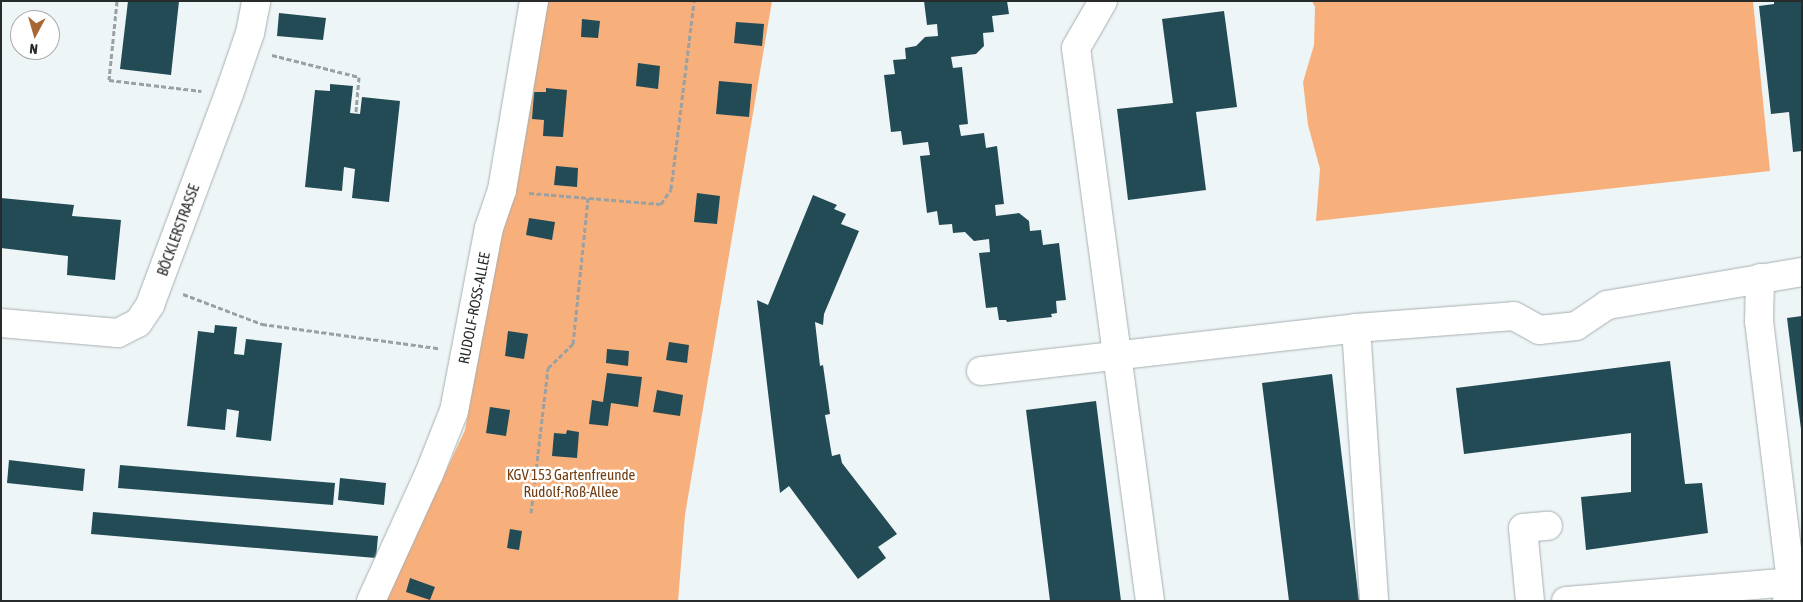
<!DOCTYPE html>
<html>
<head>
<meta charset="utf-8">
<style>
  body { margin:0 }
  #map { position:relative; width:1803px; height:602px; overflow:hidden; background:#edf5f6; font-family:"Asap Condensed",sans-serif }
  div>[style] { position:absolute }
  .green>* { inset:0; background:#f7b07c }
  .building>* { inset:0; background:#234b55 }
  .path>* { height:3px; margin-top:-1.5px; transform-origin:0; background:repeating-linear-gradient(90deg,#9ba1a2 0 5px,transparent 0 7.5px) }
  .roads { filter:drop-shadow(0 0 1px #a8afb1) drop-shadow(0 0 1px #a8afb1) }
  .minor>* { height:28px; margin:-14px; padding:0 14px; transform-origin:14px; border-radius:14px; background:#fff }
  span { translate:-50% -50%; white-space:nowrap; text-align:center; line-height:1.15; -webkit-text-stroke:5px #fff; paint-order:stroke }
  .street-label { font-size:15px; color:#282b2c }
  .park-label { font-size:15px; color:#713e12 }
  .frame { position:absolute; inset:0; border:2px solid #282b2c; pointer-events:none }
  .north { position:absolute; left:10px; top:10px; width:50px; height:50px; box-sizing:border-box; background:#fff; border:1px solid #a9aaab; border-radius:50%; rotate:186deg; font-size:14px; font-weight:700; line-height:20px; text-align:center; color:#282b2c }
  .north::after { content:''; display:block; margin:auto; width:18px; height:22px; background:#a96733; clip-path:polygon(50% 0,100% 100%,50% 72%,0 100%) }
</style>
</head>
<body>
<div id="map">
  <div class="green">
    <div style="clip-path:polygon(544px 1px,772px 1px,685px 515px,678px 601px,386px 601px,465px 430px)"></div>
    <div style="clip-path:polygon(1312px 1px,1753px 1px,1770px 171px,1316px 221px,1320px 169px,1308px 125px,1303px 82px,1314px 45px,1315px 7px)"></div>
  </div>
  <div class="building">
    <div style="clip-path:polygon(128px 1px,179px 1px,171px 75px,120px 69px)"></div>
    <div style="clip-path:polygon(924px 1px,1007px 1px,1009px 14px,992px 16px,994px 32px,983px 33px,984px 46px,976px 54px,951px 57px,953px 68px,962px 67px,968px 124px,959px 125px,961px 136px,984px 133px,986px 148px,997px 146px,1004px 204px,995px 205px,996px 216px,1019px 213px,1029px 221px,1030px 231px,1041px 230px,1043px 245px,1059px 243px,1066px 300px,1056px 301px,1057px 313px,1051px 314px,1052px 317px,1007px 322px,1006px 320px,999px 320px,997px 307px,986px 308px,979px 253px,990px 252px,989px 239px,974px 241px,965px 232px,953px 233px,952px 224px,939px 225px,937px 211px,927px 213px,920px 156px,930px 155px,928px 142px,903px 145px,901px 131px,891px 132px,884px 75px,895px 74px,893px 60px,906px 59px,905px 48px,916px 46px,925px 37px,938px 36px,937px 24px,927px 25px)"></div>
    <div style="clip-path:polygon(1774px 1px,1802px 1px,1802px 151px,1793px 152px,1789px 112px,1771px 114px,1759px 6px,1774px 4px)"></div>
    <div style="clip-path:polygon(1224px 11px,1237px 107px,1196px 112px,1206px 190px,1128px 200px,1117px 109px,1173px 103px,1162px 19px)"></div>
    <div style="clip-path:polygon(279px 13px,326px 18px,323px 40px,277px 36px)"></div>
    <div style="clip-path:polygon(582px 19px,600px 21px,598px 38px,581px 37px)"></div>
    <div style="clip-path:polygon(736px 22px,764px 24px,762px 46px,734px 43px)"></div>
    <div style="clip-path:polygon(638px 63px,660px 66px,658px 89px,636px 86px)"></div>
    <div style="clip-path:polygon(719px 81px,752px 84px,749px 117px,716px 114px)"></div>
    <div style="clip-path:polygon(330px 84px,353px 86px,350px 113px,360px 114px,362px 97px,400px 101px,389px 202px,352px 198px,355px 169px,344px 167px,342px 191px,305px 187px,315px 90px,330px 91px)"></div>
    <div style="clip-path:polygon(546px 88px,567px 90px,563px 137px,543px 136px,544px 120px,532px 119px,534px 92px,546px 92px)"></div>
    <div style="clip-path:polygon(556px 166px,578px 168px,577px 187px,554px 185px)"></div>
    <div style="clip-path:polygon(697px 193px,720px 196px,717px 224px,694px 222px)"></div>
    <div style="clip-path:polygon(813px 195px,837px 205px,834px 209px,846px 214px,841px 224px,859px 231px,824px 314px,823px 325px,815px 322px,820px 366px,823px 365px,830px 414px,825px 415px,832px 456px,840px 454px,842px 463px,897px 534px,878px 547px,886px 558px,858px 579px,789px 486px,780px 493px,757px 300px,768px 305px)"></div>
    <div style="clip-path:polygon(1px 198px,74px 205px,72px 216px,121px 220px,115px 280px,67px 275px,68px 256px,1px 248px)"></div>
    <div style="clip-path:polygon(529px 218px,555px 222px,552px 240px,526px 235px)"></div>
    <div style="clip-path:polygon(1802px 316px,1802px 429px,1801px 429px,1787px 318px)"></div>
    <div style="clip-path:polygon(215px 325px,237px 327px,234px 354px,244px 355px,246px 339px,282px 343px,271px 441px,236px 437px,239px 411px,227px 409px,225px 430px,187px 426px,198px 331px,214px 333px)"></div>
    <div style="clip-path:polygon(508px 331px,528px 334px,524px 359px,505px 356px)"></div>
    <div style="clip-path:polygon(669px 342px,689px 345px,687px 363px,666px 360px)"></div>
    <div style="clip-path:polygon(607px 349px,629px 351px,628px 366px,606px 363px)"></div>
    <div style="clip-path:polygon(1670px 361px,1685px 484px,1702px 483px,1708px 533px,1586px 550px,1581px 497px,1631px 492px,1631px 433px,1464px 454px,1456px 388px)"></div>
    <div style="clip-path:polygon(607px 373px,642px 377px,638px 407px,611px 403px,608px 426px,589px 424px,592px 400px,603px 402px)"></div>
    <div style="clip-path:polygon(1332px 374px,1359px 601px,1289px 601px,1262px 383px)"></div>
    <div style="clip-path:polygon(657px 390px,683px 395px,680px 416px,653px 412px)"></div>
    <div style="clip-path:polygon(1096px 401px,1121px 601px,1050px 601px,1026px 410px)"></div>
    <div style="clip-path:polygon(490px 407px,510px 410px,506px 436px,486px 433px)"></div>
    <div style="clip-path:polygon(567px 430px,579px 432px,577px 458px,552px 456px,554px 433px,566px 434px)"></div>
    <div style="clip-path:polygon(9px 460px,85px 469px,83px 491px,7px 483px)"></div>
    <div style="clip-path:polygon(120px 465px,335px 483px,333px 505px,118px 488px)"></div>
    <div style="clip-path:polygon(340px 478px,386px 483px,384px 505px,338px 500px)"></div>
    <div style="clip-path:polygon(93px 512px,378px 536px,376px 558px,91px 534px)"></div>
    <div style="clip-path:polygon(510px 529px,522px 531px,519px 550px,507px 548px)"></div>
    <div style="clip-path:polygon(410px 578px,435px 587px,430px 600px,406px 592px)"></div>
  </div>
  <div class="path">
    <div style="left:117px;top:1px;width:79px;rotate:95.8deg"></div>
    <div style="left:109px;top:80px;width:93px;rotate:6.8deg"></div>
    <div style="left:272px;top:55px;width:90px;rotate:14.2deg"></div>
    <div style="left:359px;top:77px;width:36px;rotate:95deg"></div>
    <div style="left:529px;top:193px;width:132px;rotate:4.8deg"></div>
    <div style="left:661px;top:204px;width:18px;rotate:-56deg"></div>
    <div style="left:671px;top:189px;width:189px;rotate:-83deg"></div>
    <div style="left:183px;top:294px;width:85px;rotate:20.8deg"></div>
    <div style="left:262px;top:324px;width:178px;rotate:7.8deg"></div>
    <div style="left:531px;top:513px;width:146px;rotate:-83.3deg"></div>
    <div style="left:548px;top:368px;width:35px;rotate:-44deg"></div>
    <div style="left:573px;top:344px;width:147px;rotate:-84.1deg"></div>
  </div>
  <div class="roads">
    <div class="minor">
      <div style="left:1103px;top:1px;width:54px;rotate:119.9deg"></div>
      <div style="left:1076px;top:48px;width:558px;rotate:82.38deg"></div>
      <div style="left:1760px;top:278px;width:43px;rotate:91.3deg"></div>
      <div style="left:1759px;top:321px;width:263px;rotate:83deg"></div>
      <div style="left:1791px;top:582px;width:19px;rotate:102deg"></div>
      <div style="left:1px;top:323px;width:117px;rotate:4.9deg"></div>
      <div style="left:118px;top:333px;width:22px;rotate:-27deg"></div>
      <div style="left:138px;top:323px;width:22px;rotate:-56deg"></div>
      <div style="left:150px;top:305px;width:225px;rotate:-69.5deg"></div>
      <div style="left:229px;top:94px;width:65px;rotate:-71deg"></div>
      <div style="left:250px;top:33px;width:33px;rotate:-79deg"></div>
      <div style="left:1356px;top:328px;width:274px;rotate:86.2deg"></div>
      <div style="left:981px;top:371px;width:377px;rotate:-6.5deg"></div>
      <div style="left:1356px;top:328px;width:158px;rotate:-4.3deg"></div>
      <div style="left:1514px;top:316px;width:29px;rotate:29deg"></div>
      <div style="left:1539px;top:330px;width:37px;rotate:-6deg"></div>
      <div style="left:1576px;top:326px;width:37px;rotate:-34deg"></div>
      <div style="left:1607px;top:305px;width:198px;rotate:-9.6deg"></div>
      <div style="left:371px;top:601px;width:140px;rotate:-65.5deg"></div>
      <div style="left:429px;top:474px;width:68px;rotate:-68.4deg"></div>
      <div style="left:454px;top:411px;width:186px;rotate:-79.2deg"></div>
      <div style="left:489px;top:228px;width:40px;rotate:-71.1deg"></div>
      <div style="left:502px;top:190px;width:192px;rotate:-80.4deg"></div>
      <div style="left:1530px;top:601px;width:73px;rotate:-95.5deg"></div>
      <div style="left:1523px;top:528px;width:25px;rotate:-5deg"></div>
      <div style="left:1566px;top:601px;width:226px;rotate:-4.8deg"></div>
    </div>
  </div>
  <div class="street-label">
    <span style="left:178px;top:230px;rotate:-70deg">BÖCKLERSTRASSE</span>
    <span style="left:474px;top:308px;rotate:-79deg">RUDOLF-ROSS-ALLEE</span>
  </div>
  <div class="park-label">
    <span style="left:571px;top:483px">KGV 153 Gartenfreunde<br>Rudolf-Roß-Allee</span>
  </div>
  <div class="frame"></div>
  <div class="north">N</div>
</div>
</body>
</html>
